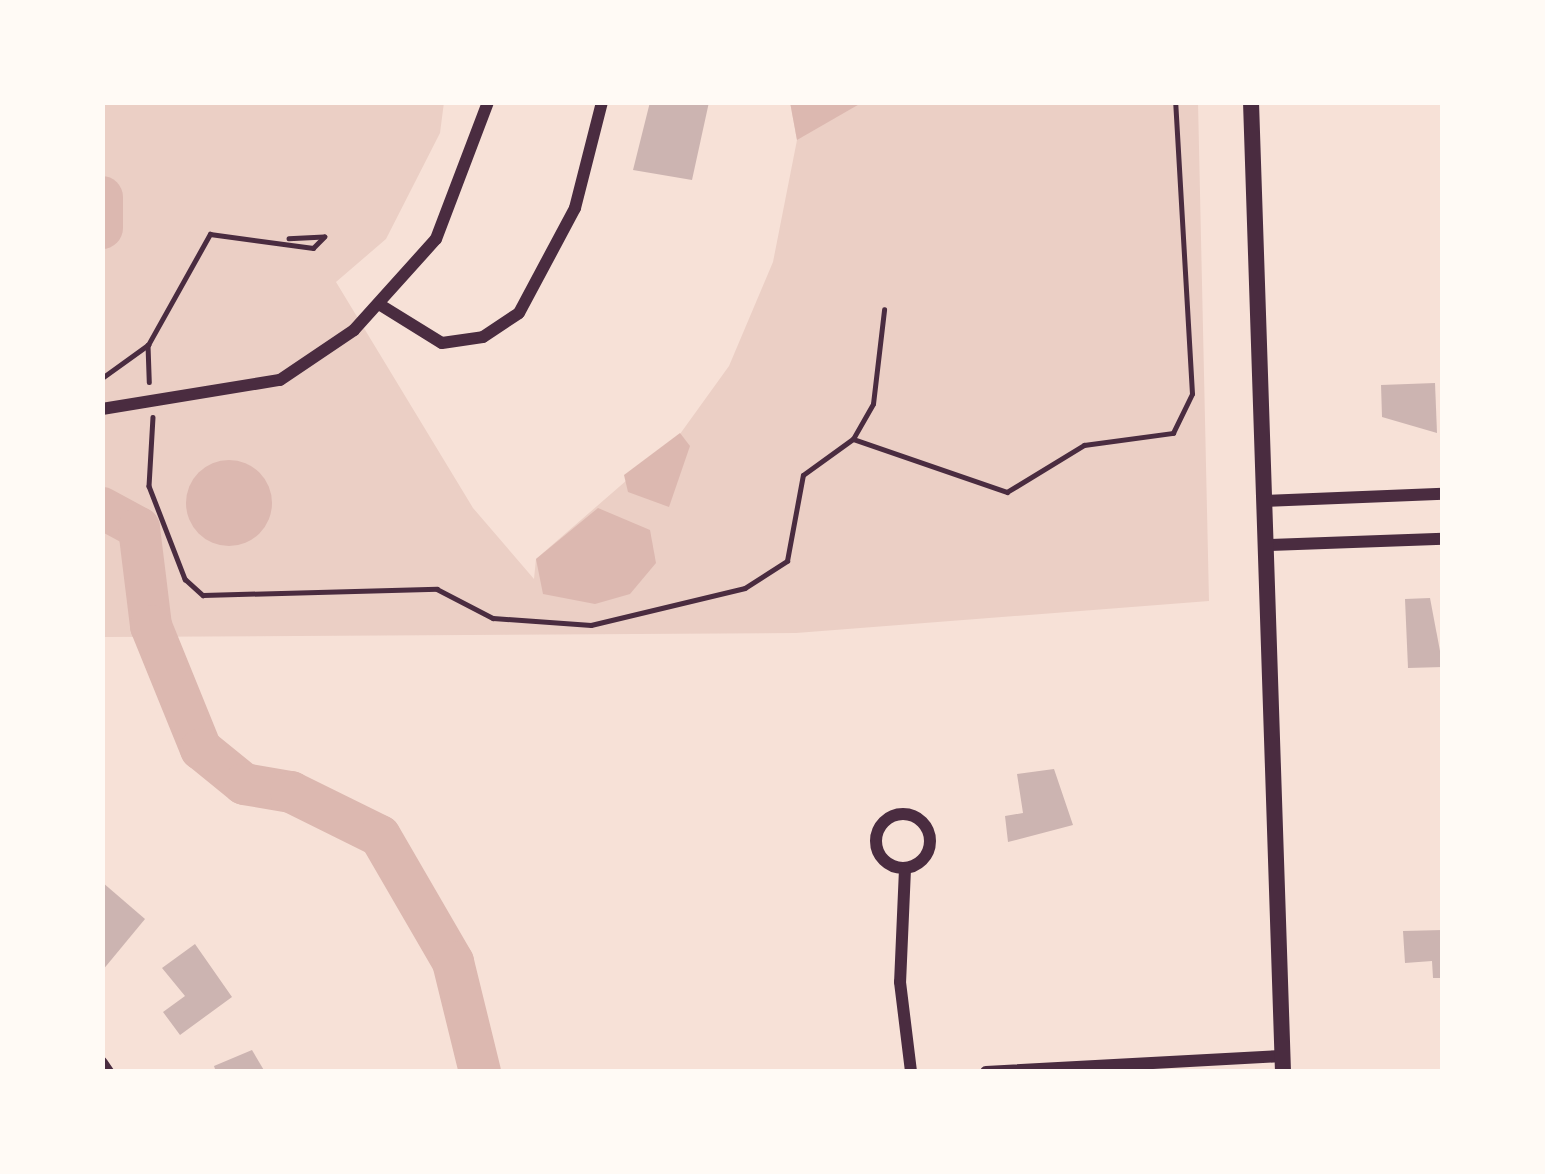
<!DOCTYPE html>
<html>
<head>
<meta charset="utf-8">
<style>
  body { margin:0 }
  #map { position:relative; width:1545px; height:1174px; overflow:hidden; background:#f7e1d7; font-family:Cabin,sans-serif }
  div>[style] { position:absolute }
  .green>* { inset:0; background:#ebcfc5 }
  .water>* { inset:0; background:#dcb8b0 }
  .round { border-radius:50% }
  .river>* { height:42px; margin:-21px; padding:0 21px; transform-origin:21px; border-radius:21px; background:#dcb8b0 }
  .building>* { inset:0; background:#ccb4b1 }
  .path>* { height:4.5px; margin:-2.25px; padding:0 2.25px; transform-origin:2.25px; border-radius:2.25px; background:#4a2c40 }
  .minor>* { height:12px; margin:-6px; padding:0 6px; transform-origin:6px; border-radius:6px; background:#4a2c40 }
  .minor>.ring { margin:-6px; padding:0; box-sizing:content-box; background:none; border:12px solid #4a2c40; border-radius:50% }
  .secondary>* { height:16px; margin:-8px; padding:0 8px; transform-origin:8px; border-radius:8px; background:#4a2c40 }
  span { translate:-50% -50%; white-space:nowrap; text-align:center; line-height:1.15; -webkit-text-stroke:9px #fffaf5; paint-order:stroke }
  .frame { position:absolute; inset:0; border:105px solid #fffaf5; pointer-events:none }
</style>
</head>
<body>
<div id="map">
  <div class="green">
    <div style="clip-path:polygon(102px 102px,444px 102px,440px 133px,386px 239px,336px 282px,473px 508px,534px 579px,536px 559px,680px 434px,729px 366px,773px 262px,797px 140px,790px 102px,1198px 102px,1209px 601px,796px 633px,105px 637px)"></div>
  </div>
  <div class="water">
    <div style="clip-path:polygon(790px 102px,863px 102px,797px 140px)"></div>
    <div style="clip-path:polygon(680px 433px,690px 446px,669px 507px,628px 492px,624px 475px)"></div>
    <div class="round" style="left:186px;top:460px;width:86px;height:86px"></div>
    <div style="clip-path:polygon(598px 508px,650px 530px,656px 563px,630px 594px,595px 604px,543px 594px,536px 559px)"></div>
  </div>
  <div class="river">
    <div style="left:102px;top:197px;width:31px;rotate:90deg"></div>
    <div style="left:102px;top:508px;width:42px;rotate:28.4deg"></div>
    <div style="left:139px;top:528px;width:99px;rotate:83deg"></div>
    <div style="left:151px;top:626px;width:133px;rotate:67.9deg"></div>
    <div style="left:201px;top:749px;width:55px;rotate:39.1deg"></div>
    <div style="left:244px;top:784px;width:48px;rotate:9.7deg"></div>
    <div style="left:291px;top:792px;width:99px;rotate:26.3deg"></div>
    <div style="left:380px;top:836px;width:146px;rotate:59.9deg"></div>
    <div style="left:453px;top:962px;width:113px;rotate:76.2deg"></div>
  </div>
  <div class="building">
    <div style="clip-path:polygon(650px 102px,709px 102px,692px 180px,633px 170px)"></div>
    <div style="clip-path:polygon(1435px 383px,1437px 433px,1382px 417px,1381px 385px)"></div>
    <div style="clip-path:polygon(1430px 598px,1443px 667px,1408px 668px,1405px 599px)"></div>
    <div style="clip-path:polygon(1054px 769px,1073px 825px,1008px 842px,1005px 816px,1023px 813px,1017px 774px)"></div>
    <div style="clip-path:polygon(102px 882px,145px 919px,102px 971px)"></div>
    <div style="clip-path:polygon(1443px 930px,1443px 978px,1433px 978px,1432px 961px,1405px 963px,1403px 931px)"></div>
    <div style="clip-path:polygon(195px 944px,232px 997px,180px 1035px,163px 1012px,185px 996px,162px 968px)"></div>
    <div style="clip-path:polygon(252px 1050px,265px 1072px,216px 1072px,214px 1066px)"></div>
  </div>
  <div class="path">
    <div style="left:148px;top:345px;width:37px;rotate:88deg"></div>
    <div style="left:102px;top:378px;width:57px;rotate:-35.7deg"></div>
    <div style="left:148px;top:345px;width:127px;rotate:-60.8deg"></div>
    <div style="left:210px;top:234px;width:104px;rotate:7.7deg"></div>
    <div style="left:313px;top:248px;width:16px;rotate:-45deg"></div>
    <div style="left:324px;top:237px;width:35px;rotate:177deg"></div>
    <div style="left:153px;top:417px;width:69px;rotate:93.3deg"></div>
    <div style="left:149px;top:486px;width:100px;rotate:68.8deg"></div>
    <div style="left:185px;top:579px;width:24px;rotate:42deg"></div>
    <div style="left:203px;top:595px;width:234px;rotate:-1.5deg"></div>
    <div style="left:437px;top:589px;width:63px;rotate:27.4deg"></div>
    <div style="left:493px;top:618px;width:98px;rotate:4.1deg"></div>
    <div style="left:591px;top:625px;width:158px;rotate:-13.5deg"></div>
    <div style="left:745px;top:588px;width:50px;rotate:-32.7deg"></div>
    <div style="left:787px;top:561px;width:87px;rotate:-79.5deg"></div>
    <div style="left:803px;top:475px;width:62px;rotate:-35.8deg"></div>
    <div style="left:853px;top:439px;width:40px;rotate:-60.3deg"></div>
    <div style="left:873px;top:404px;width:95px;rotate:-83.3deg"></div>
    <div style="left:853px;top:439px;width:163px;rotate:19deg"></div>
    <div style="left:1007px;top:492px;width:90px;rotate:-31.4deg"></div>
    <div style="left:1084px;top:445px;width:90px;rotate:-7.7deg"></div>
    <div style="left:1173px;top:433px;width:43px;rotate:-64deg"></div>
    <div style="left:1192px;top:394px;width:292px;rotate:-93.3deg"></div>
  </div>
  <div class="minor">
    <div style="left:382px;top:306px;width:70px;rotate:31.7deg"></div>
    <div style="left:442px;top:343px;width:41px;rotate:-8.3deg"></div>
    <div style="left:483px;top:337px;width:43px;rotate:-33.7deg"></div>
    <div style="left:519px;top:313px;width:119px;rotate:-61.9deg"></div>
    <div style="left:575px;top:208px;width:109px;rotate:-75.7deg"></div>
    <div style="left:102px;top:409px;width:180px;rotate:-9.3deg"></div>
    <div style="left:280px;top:380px;width:89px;rotate:-34deg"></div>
    <div style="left:354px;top:330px;width:122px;rotate:-48deg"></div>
    <div style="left:436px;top:239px;width:147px;rotate:-69.2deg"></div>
    <div style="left:1265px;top:501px;width:178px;rotate:-2.3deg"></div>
    <div style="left:1267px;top:545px;width:176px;rotate:-2deg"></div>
    <div class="ring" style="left:876px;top:814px;width:42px;height:42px"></div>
    <div style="left:905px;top:869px;width:113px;rotate:92.5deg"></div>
    <div style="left:900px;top:982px;width:91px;rotate:83deg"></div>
    <div style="left:102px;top:1063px;width:11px;rotate:56deg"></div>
    <div style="left:986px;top:1072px;width:297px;rotate:-3.1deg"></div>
  </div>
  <div class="secondary">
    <div style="left:1251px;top:102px;width:971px;rotate:88.11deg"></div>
  </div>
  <div class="frame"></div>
</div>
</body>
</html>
